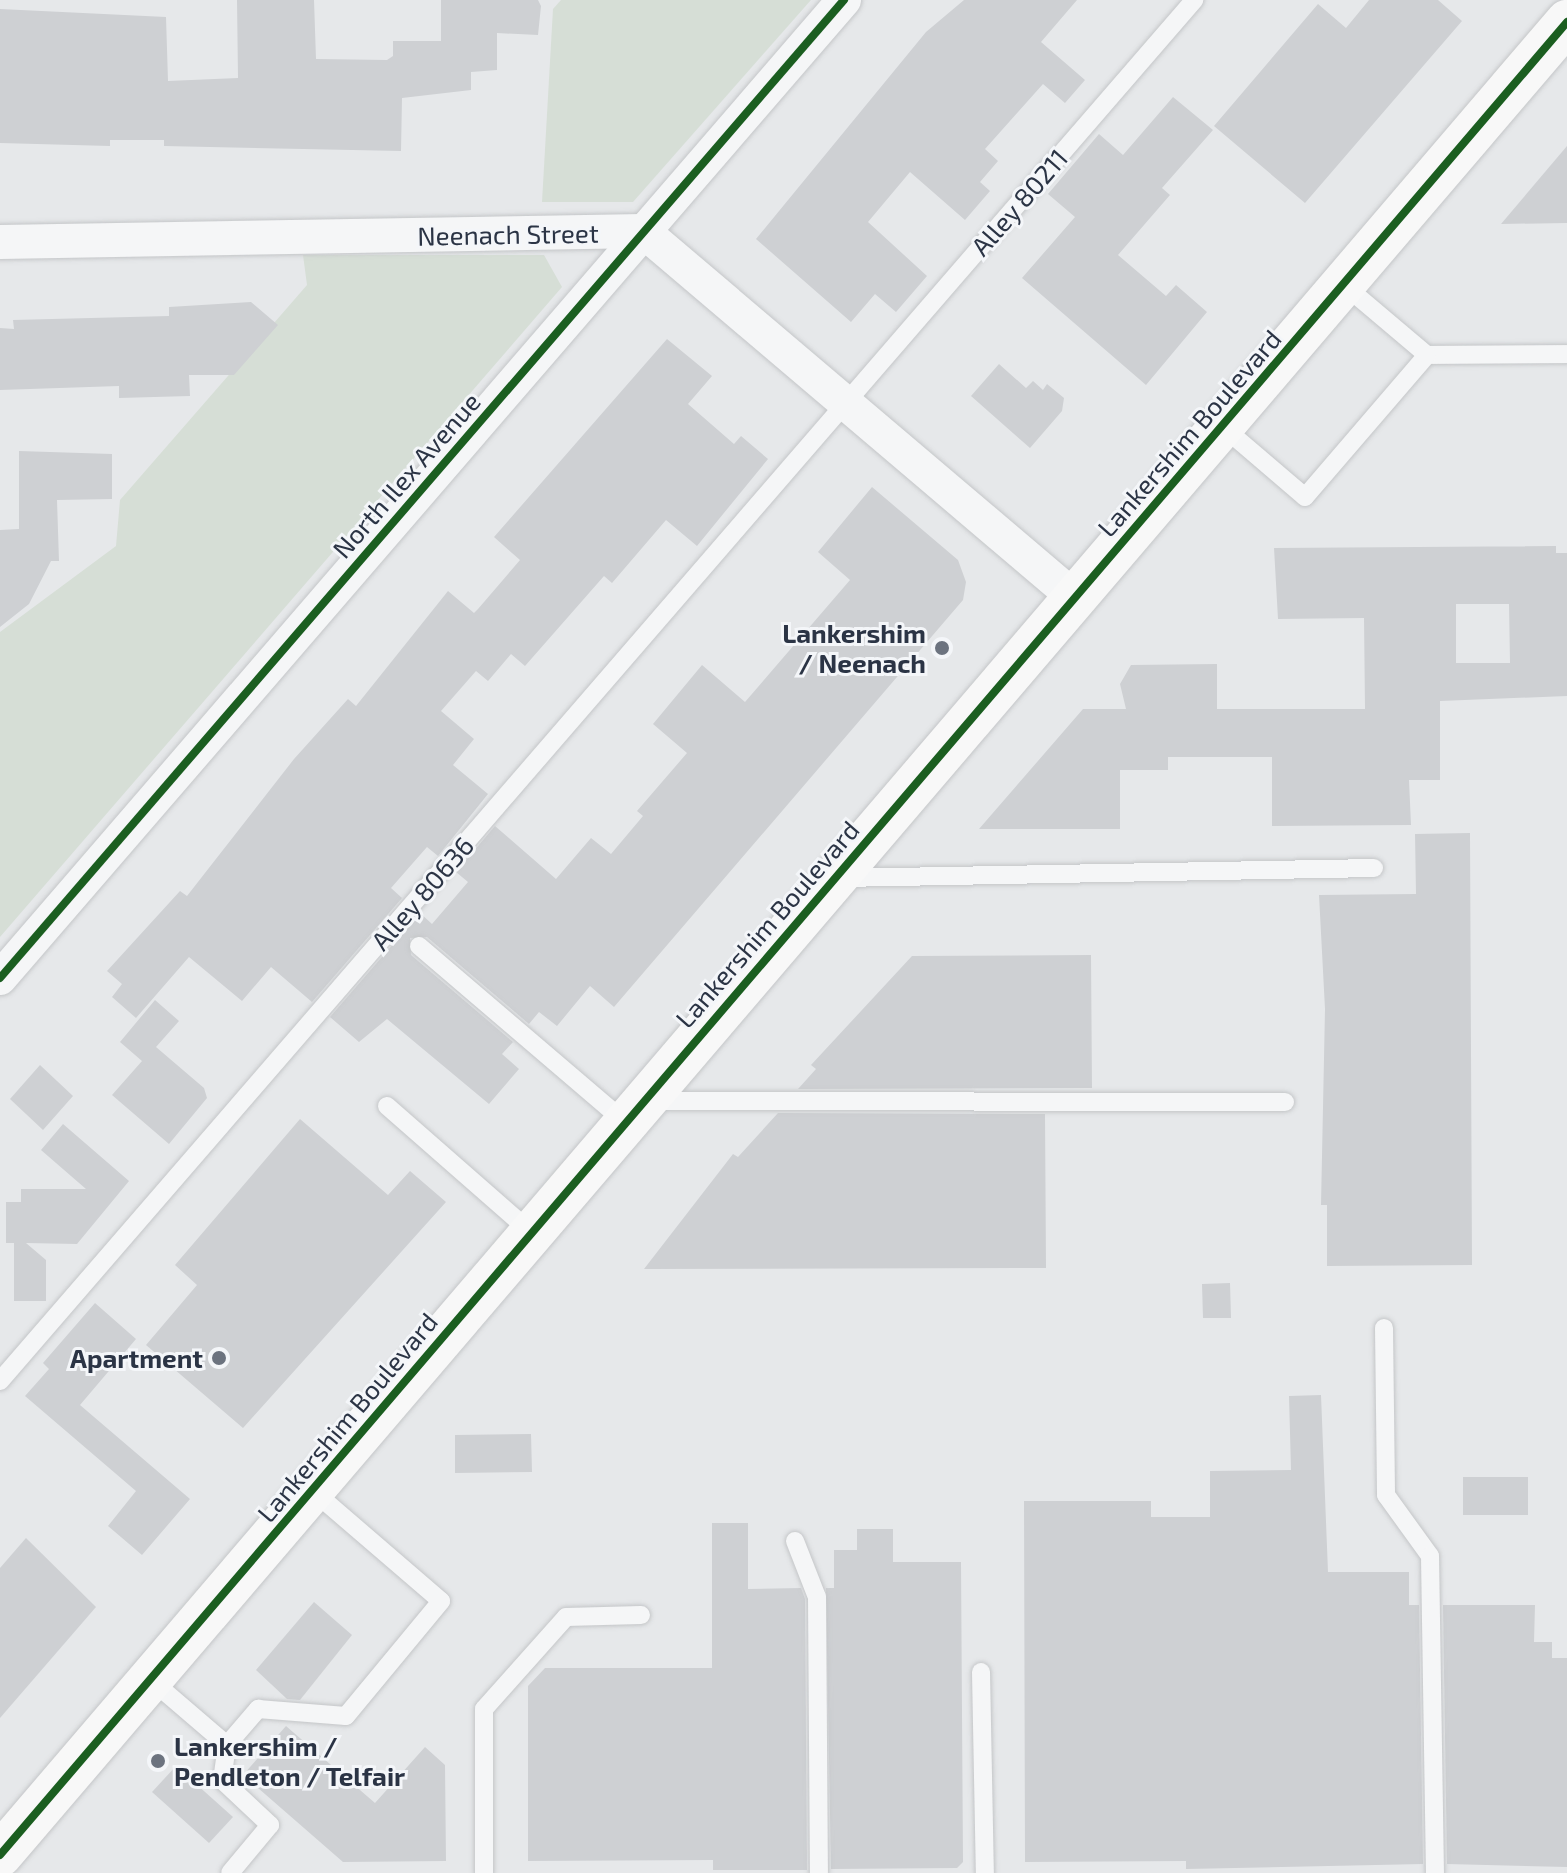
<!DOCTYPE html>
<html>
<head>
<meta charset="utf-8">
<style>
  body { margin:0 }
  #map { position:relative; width:1567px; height:1873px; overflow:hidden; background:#e6e8ea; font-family:"Exo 2",sans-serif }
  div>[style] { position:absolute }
  .green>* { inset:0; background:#d6ded6 }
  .building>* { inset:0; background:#ced0d3 }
  .roads { filter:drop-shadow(0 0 2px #c4c6c8) drop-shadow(0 0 2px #c4c6c8) }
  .service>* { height:18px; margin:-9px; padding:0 9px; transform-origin:9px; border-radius:9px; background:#f5f6f7 }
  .minor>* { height:34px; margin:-17px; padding:0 17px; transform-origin:17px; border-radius:17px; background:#f5f6f7 }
  .primary>* { height:44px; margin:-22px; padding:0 22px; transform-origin:22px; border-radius:22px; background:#f8f8f8 }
  .cycleway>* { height:8px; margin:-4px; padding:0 4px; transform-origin:4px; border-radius:4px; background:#1b5e20 }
  .dots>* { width:22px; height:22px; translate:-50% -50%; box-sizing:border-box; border:4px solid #f4f6f9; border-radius:50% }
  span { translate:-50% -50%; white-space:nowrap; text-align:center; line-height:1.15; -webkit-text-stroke:6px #f4f6f9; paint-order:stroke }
  .street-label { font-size:26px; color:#2b3445 }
  .poi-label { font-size:26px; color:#2b3445; font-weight:700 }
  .right { translate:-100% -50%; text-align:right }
  .left { translate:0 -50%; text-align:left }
</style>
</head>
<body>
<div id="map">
  <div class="green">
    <div style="clip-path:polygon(561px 0,811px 0,633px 202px,542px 202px,553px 9px)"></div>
    <div style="clip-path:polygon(303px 255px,544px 255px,562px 287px,0 937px,0 632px,116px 546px,120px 500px,307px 285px)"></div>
  </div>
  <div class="building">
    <div style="clip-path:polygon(237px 0,314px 0,316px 59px,387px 60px,393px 56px,393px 41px,441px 41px,441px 0,538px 0,541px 6px,538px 35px,497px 33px,497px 70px,471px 72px,471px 90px,402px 98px,401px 151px,164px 146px,164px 140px,110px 140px,110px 146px,0 143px,0 9px,166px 17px,168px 81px,238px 78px)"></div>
    <div style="clip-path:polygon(964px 0,1077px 0,1041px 42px,1085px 80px,1065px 103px,1043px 84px,985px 149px,998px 161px,980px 182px,990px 191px,965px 220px,910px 172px,868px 222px,927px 276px,896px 312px,875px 294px,851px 322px,756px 239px,926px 32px)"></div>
    <div style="clip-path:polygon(1369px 0,1438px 0,1462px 21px,1305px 203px,1214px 126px,1318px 4px,1346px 28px)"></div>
    <div style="clip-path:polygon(1173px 97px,1213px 130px,1162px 188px,1170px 195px,1118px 255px,1166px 296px,1176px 285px,1207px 312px,1146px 385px,1022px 278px,1075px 217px,1048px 194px,1099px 134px,1123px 155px)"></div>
    <div style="clip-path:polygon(1567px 146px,1567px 223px,1501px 224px)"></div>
    <div style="clip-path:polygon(251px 302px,278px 325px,234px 375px,189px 375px,190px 396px,119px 398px,119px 386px,0 390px,0 328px,14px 329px,13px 320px,169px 316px,169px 307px)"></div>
    <div style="clip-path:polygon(667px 339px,712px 376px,688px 404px,734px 444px,741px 436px,768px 459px,697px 546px,666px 520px,612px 583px,604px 576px,525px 666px,511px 654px,488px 681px,476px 671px,441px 711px,474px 739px,453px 765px,488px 794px,438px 856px,427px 847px,391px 888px,402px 898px,312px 1002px,271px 967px,242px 1001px,189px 957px,136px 1018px,112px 997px,122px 984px,107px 971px,180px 891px,187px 896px,294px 759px,348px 699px,356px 706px,448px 591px,474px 613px,478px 609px,520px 560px,494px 537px)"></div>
    <div style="clip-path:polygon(999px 364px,1026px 388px,1033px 381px,1043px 390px,1047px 384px,1064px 398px,1062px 411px,1030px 448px,971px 396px)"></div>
    <div style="clip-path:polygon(19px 451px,112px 454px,112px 499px,57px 500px,59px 561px,51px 561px,29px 604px,0 627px,0 530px,19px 529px)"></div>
    <div style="clip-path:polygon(872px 487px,958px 560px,966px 582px,963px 600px,614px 1007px,590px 986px,557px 1026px,539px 1012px,529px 1024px,427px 937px,410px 938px,411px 955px,513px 1042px,502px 1054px,519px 1069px,489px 1104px,387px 1019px,359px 1042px,330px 1017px,420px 913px,432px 924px,468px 882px,456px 872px,495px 826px,556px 879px,591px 838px,611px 854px,643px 816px,637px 811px,687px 753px,653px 724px,702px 665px,745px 702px,850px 580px,818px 552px)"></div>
    <div style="clip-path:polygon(evenodd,1556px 546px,1556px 553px,1567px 553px,1567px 696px,1440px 701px,1440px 780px,1409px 780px,1411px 825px,1272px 826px,1272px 757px,1168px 757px,1168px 770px,1120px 770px,1120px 829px,979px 829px,1083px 709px,1126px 709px,1120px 684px,1131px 665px,1217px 664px,1217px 709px,1365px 709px,1364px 618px,1278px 619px,1274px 548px,1556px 546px,1456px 604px,1509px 604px,1510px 663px,1456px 663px,1456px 604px)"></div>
    <div style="clip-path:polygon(1470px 833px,1472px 1265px,1327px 1266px,1327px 1205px,1321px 1205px,1325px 1009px,1319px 895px,1416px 894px,1415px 834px)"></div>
    <div style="clip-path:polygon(1091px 955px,1092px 1088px,798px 1089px,816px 1069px,811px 1065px,912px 956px)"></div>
    <div style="clip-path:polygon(155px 1000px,179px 1021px,156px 1047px,204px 1088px,207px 1098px,169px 1144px,112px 1095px,142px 1061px,120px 1042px)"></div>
    <div style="clip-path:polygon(40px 1065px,73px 1096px,43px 1130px,10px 1099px)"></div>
    <div style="clip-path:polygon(778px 1113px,1045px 1114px,1046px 1268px,644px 1269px,733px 1154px,738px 1157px)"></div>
    <div style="clip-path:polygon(300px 1119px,388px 1195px,410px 1171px,446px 1202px,243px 1428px,146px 1345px,197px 1285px,175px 1265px)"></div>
    <div style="clip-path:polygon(63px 1124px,129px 1181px,77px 1244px,26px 1243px,46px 1260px,46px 1301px,14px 1301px,14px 1243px,6px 1243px,6px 1202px,21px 1202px,21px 1189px,86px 1189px,41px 1150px)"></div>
    <div style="clip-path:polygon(1230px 1283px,1231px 1318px,1203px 1318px,1202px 1284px)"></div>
    <div style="clip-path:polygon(95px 1303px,136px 1339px,80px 1405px,190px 1499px,142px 1555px,108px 1526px,136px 1491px,25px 1396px,49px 1369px,43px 1363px)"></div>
    <div style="clip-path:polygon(1321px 1395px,1328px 1572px,1409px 1572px,1409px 1605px,1419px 1605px,1423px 1864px,1186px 1869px,1186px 1861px,1025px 1862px,1024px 1501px,1151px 1501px,1151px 1517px,1210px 1517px,1210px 1471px,1291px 1470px,1289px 1396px)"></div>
    <div style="clip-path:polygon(531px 1434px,532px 1472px,455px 1473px,455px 1435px)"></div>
    <div style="clip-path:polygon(1463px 1477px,1528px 1477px,1528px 1515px,1463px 1515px)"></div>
    <div style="clip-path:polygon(712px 1523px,748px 1523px,748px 1589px,801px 1588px,805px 1599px,807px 1870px,713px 1870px,713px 1860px,528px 1861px,528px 1686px,545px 1668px,712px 1668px)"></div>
    <div style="clip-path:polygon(857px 1529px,893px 1529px,893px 1562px,961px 1562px,963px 1862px,957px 1868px,831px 1869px,826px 1588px,834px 1588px,834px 1550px,857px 1550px)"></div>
    <div style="clip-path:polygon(26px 1538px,96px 1607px,0 1718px,0 1568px)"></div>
    <div style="clip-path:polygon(314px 1602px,352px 1635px,300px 1700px,287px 1699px,256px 1670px)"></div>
    <div style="clip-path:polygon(1443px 1605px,1535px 1605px,1534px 1642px,1552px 1642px,1552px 1658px,1567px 1658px,1567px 1867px,1447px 1864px)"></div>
    <div style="clip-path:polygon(286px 1726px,375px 1803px,425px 1747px,445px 1765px,446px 1861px,343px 1862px,243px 1775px)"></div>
    <div style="clip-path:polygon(176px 1766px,233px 1817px,209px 1843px,152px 1792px)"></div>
  </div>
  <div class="roads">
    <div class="service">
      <div style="left:1427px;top:355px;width:140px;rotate:-0.4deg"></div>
      <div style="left:1222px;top:426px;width:109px;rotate:40.5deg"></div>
      <div style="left:1305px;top:497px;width:187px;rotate:-49.3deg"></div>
      <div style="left:1427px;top:355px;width:110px;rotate:-139.8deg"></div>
      <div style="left:840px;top:878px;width:534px;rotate:-1.07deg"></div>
      <div style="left:419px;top:946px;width:270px;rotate:40.5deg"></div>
      <div style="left:652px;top:1101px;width:633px;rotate:0.09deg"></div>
      <div style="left:387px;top:1106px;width:190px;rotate:41.2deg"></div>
      <div style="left:1384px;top:1328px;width:167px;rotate:89.3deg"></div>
      <div style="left:1386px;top:1495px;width:75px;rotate:54.2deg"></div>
      <div style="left:1430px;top:1556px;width:317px;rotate:89.1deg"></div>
      <div style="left:0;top:1381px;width:1826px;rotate:-49.15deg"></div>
      <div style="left:795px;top:1541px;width:60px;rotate:68.6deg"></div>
      <div style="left:817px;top:1597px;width:276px;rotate:89.6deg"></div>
      <div style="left:981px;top:1672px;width:201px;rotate:88.9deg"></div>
      <div style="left:150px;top:1679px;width:101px;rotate:40.6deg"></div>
      <div style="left:227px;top:1745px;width:35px;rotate:98deg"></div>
      <div style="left:222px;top:1780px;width:66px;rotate:43.2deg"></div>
      <div style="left:270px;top:1825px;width:62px;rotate:129.8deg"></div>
      <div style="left:227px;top:1745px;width:48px;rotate:-49.3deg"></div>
      <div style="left:258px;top:1709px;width:88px;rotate:4.5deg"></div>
      <div style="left:346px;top:1716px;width:149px;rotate:-50.4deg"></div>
      <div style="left:441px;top:1601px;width:170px;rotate:-139.3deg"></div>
      <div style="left:484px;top:1873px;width:164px;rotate:-90deg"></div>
      <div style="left:484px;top:1709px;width:123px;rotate:-48.3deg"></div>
      <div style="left:566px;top:1617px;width:75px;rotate:-1.5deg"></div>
    </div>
    <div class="minor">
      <div style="left:0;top:242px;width:643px;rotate:-0.98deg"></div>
      <div style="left:643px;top:231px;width:565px;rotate:40.34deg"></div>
      <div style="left:0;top:978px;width:1292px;rotate:-49.21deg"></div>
    </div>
    <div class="primary">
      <div style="left:0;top:1855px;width:2412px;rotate:-49.47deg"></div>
    </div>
  </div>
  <div class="cycleway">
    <div style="left:0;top:978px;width:1292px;rotate:-49.21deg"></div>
    <div style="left:0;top:1855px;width:2412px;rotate:-49.47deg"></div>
  </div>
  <div class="dots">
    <div style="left:942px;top:648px;background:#6c737f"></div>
    <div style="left:219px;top:1358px;background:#6c737f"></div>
    <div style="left:158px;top:1761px;background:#6c737f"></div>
  </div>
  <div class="street-label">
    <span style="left:1019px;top:202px;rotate:-49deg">Alley 80211</span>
    <span style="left:508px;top:234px;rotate:-1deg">Neenach Street</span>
    <span style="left:1189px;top:433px;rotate:-49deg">Lankershim Boulevard</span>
    <span style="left:406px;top:475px;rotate:-49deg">North Ilex Avenue</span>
    <span style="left:422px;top:893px;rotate:-49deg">Alley 80636</span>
    <span style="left:767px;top:924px;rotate:-49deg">Lankershim Boulevard</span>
    <span style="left:347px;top:1417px;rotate:-50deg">Lankershim Boulevard</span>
  </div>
  <div class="poi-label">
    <span class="right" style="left:926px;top:648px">Lankershim<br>/ Neenach</span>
    <span class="right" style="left:203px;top:1358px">Apartment</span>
    <span class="left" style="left:174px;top:1761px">Lankershim /<br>Pendleton / Telfair</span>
  </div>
</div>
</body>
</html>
